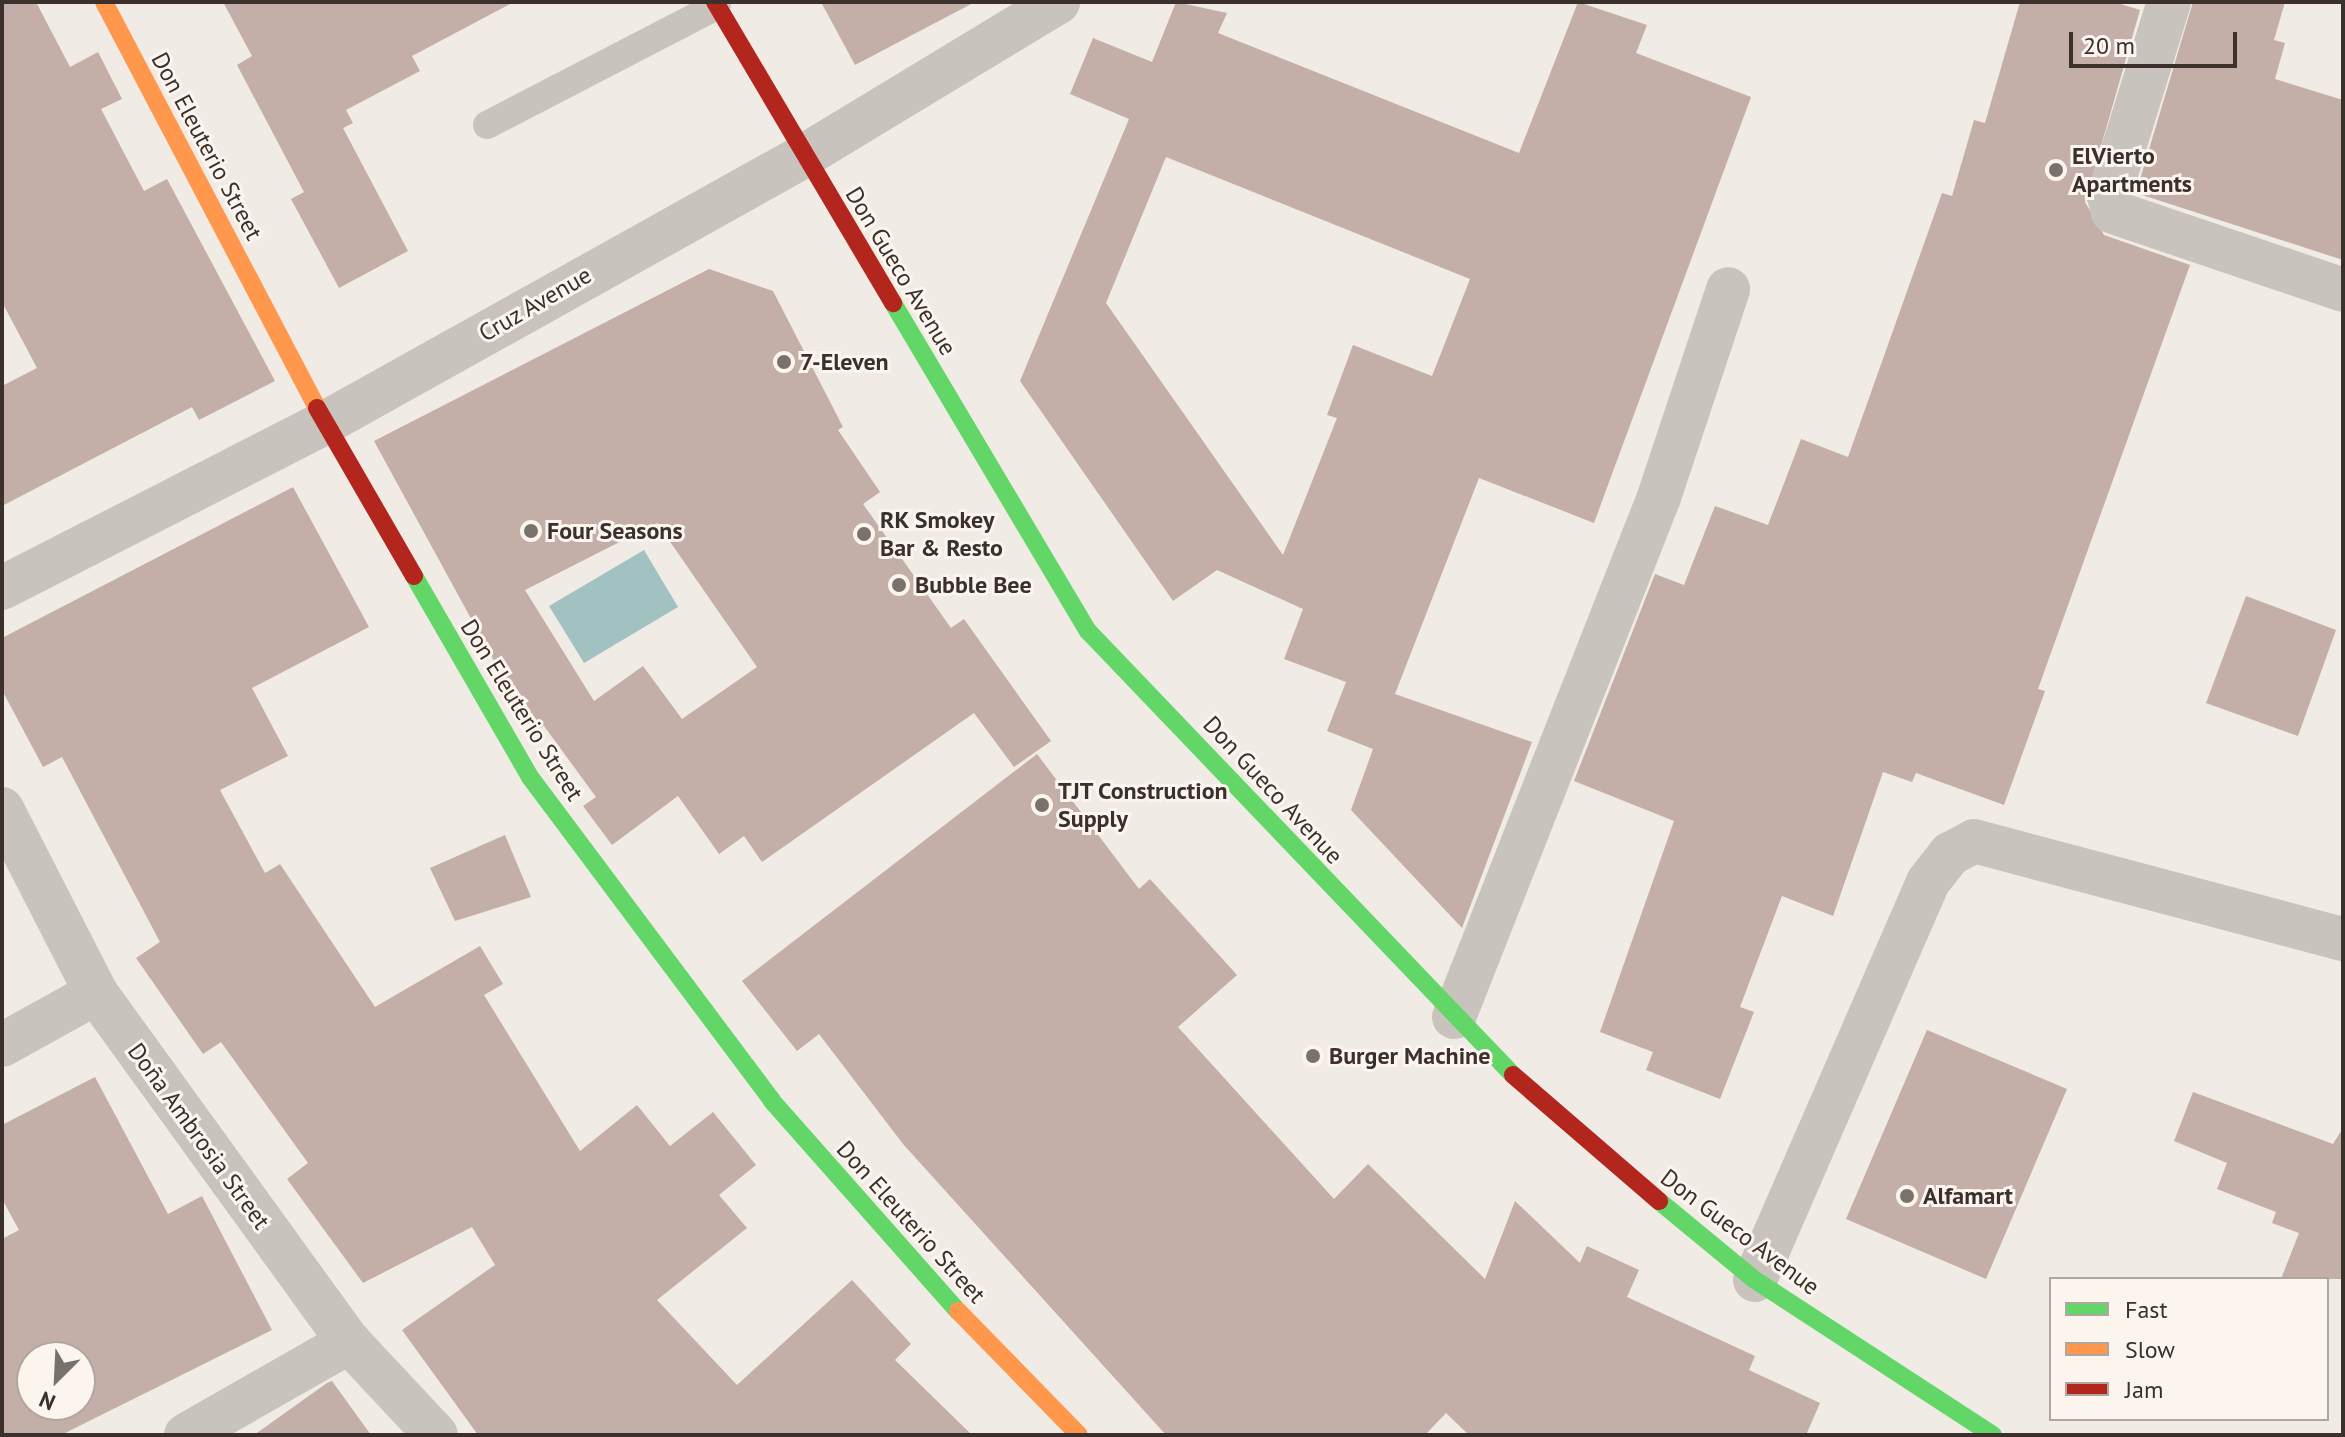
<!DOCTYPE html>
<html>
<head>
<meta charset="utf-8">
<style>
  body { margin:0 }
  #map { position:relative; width:2345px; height:1437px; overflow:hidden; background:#f0ebe5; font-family:"PT Sans",sans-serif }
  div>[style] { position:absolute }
  .water>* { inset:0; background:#a1c2c1 }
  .building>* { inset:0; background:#c3afa7 }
  .lane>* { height:28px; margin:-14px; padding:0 14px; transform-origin:14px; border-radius:14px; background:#c9c3be }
  .street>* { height:44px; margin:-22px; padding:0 22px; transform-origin:22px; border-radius:22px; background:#c9c3be }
  .fast>* { height:18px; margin:-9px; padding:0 9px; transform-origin:9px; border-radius:9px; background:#63d668 }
  .slow>* { height:18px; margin:-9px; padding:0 9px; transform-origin:9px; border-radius:9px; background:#ff974d }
  .jam>* { height:18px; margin:-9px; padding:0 9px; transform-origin:9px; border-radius:9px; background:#b3261e }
  .dots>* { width:22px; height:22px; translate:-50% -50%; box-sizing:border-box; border:4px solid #fbf5ee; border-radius:50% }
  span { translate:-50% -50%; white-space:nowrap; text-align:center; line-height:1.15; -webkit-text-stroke:6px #fbf5ee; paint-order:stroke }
  .street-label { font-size:24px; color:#3b302b }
  .poi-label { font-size:24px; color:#3b302b; font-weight:700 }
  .left { translate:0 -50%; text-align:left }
  .frame { position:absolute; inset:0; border:4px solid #3b302b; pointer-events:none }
  .legend { position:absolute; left:2049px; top:1277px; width:280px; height:144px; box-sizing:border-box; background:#fbf5ee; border:2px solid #aea6a0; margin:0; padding:10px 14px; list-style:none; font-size:24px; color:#3b302b }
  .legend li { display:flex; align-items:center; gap:16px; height:40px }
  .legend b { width:40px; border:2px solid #aea6a0 }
  .north { position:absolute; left:16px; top:1341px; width:80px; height:80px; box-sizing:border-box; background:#fbf5ee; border:2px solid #aea6a0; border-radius:50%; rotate:204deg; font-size:22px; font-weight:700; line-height:32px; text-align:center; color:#3b302b }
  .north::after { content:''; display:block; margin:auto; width:28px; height:36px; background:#7a716c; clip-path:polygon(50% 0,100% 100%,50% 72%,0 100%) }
  .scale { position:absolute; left:2069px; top:32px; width:168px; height:36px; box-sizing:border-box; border:4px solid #3b302b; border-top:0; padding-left:10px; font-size:24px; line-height:28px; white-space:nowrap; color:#3b302b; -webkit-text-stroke:6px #fbf5ee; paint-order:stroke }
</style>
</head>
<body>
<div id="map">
  <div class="water">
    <div style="clip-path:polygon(644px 550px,678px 607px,584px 663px,549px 606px)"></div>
  </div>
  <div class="building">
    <div style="clip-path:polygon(2px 2px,36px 2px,70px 67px,98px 52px,122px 99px,101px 109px,144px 191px,167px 179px,275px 381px,199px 420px,192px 407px,2px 506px,2px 386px,37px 368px,2px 302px)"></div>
    <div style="clip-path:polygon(223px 2px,514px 2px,412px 56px,420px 71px,346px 110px,353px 123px,343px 128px,408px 251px,339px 288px,291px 199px,304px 192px,237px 65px,252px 56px)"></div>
    <div style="clip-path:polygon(821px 2px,975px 2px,855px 65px)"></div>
    <div style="clip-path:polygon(evenodd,1176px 2px,1227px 13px,1218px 33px,1519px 153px,1578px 2px,1647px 25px,1636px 53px,1751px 97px,1594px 523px,1479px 478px,1395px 694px,1532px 742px,1462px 928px,1351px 810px,1373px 749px,1327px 731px,1346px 682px,1284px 659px,1303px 609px,1217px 570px,1173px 601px,1020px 381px,1129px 119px,1070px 94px,1093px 38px,1152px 62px,1176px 2px,1166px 157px,1470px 279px,1432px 376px,1353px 345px,1327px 415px,1337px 418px,1283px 555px,1106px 303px,1166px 157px)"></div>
    <div style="clip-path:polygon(2020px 2px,2114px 2px,2140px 10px,2085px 202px,2104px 235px,2190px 265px,2038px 689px,2045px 691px,2004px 805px,1916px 773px,1912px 782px,1883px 772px,1833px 916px,1782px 896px,1740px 1007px,1754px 1012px,1720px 1099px,1646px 1070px,1653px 1052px,1600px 1032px,1674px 821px,1574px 781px,1655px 574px,1684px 585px,1715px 506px,1768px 525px,1801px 439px,1848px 457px,1942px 193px,1952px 196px,1974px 120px,1985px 123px)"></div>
    <div style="clip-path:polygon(2193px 2px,2285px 2px,2274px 40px,2285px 43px,2275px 79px,2343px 100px,2343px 260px,2136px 193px)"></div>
    <div style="clip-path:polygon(evenodd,709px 269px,773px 291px,843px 427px,838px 430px,880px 492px,863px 504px,951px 628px,964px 619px,1051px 741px,1014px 767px,974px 713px,762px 862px,744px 836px,719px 854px,678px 796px,612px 845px,583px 806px,596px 797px,544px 726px,533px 732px,374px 441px,709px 269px,657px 523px,757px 667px,682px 719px,643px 666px,594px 701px,525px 590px,657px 523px)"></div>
    <div style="clip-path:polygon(293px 487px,369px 627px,252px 688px,288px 756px,220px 790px,265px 873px,280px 864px,375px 1007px,480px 946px,503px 984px,484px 995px,580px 1151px,637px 1105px,670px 1146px,713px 1112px,756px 1165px,719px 1195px,747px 1228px,657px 1300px,737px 1385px,852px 1280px,911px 1344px,895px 1360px,972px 1435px,478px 1435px,402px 1330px,495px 1265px,472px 1227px,363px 1283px,287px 1179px,308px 1163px,221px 1042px,203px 1054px,136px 958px,160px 942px,62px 757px,43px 767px,2px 690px,2px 638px)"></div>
    <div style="clip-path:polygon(2246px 596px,2336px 630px,2298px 736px,2206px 703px)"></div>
    <div style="clip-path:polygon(1037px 754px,1139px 889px,1150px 879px,1237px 975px,1178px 1027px,1334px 1199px,1368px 1164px,1485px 1279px,1515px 1201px,1580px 1263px,1587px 1246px,1639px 1270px,1627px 1297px,1755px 1356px,1749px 1370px,1820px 1403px,1806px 1435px,1469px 1435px,1446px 1413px,1425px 1435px,1166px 1435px,903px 1144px,819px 1034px,797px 1051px,742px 981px)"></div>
    <div style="clip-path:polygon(505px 835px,531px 897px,455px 921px,430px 868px)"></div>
    <div style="clip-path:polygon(1927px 1030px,2067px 1089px,1986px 1279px,1846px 1219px)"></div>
    <div style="clip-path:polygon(evenodd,95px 1077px,168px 1214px,202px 1196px,272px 1330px,61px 1435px,2px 1435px,2px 1239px,19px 1230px,2px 1199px,2px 1125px,95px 1077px,32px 1357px,80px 1357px,80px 1405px,32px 1405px,32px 1357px)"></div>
    <div style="clip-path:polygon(2193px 1092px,2333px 1144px,2343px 1128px,2343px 1279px,2281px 1279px,2299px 1233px,2272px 1223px,2276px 1212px,2217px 1189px,2227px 1163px,2174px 1141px)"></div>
    <div style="clip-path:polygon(332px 1381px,371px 1435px,254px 1435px,327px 1383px)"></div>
  </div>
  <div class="lane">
    <div style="left:487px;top:125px;width:259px;rotate:-27.4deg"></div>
  </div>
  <div class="street">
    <div style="left:2169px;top:2px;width:203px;rotate:107.2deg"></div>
    <div style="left:2109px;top:196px;width:16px;rotate:76deg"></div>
    <div style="left:2113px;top:212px;width:243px;rotate:18.7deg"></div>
    <div style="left:2px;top:588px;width:363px;rotate:-27.1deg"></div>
    <div style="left:325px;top:423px;width:548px;rotate:-29.14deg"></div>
    <div style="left:804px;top:156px;width:297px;rotate:-31.2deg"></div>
    <div style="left:2px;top:809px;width:207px;rotate:62.9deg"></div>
    <div style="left:96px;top:993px;width:431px;rotate:54.1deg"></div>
    <div style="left:349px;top:1342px;width:127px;rotate:46.9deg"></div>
    <div style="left:1454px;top:1017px;width:559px;rotate:-68.48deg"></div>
    <div style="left:1659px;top:497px;width:219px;rotate:-71.6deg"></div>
    <div style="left:2px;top:1045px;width:107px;rotate:-29deg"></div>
    <div style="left:1755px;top:1280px;width:434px;rotate:-66.5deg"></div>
    <div style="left:1928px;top:882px;width:36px;rotate:-52deg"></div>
    <div style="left:1950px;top:854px;width:27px;rotate:-28deg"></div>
    <div style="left:1974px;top:841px;width:382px;rotate:14.9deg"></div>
    <div style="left:186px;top:1435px;width:188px;rotate:-29.7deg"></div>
  </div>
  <div class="fast">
    <div style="left:893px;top:303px;width:382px;rotate:59.3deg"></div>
    <div style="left:1088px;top:631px;width:615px;rotate:46.25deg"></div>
    <div style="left:414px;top:576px;width:232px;rotate:60deg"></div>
    <div style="left:530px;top:777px;width:404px;rotate:53.2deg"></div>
    <div style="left:772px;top:1101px;width:281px;rotate:48.5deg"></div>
    <div style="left:1659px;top:1201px;width:124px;rotate:39.5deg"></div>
    <div style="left:1755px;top:1280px;width:284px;rotate:33.1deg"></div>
  </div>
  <div class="slow">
    <div style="left:104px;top:2px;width:458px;rotate:62.3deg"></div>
    <div style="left:958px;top:1311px;width:173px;rotate:45.7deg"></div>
  </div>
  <div class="jam">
    <div style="left:715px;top:2px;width:350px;rotate:59.4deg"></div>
    <div style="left:317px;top:408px;width:194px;rotate:60deg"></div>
    <div style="left:1513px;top:1075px;width:193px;rotate:40.8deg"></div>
  </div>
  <div class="dots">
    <div style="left:2056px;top:170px;background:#7a716c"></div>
    <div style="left:784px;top:362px;background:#7a716c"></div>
    <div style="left:531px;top:531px;background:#7a716c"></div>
    <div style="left:864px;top:534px;background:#7a716c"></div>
    <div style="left:899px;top:585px;background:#7a716c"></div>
    <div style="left:1042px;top:805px;background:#7a716c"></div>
    <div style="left:1313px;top:1056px;background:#7a716c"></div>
    <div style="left:1907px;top:1196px;background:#7a716c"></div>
  </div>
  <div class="street-label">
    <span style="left:207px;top:146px;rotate:62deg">Don Eleuterio Street</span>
    <span style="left:901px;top:271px;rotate:59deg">Don Gueco Avenue</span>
    <span style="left:535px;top:304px;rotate:-30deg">Cruz Avenue</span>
    <span style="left:522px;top:710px;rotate:58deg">Don Eleuterio Street</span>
    <span style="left:1273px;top:790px;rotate:47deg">Don Gueco Avenue</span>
    <span style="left:199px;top:1136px;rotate:54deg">Doña Ambrosia Street</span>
    <span style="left:911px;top:1222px;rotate:48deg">Don Eleuterio Street</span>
    <span style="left:1740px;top:1232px;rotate:37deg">Don Gueco Avenue</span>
  </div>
  <div class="poi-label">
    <span class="left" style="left:2072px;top:170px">ElVierto<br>Apartments</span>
    <span class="left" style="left:800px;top:362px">7-Eleven</span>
    <span class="left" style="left:880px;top:534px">RK Smokey<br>Bar &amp; Resto</span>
    <span class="left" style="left:547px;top:531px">Four Seasons</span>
    <span class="left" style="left:915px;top:585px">Bubble Bee</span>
    <span class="left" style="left:1058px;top:805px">TJT Construction<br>Supply</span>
    <span class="left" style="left:1329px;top:1056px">Burger Machine</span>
    <span class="left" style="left:1923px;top:1196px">Alfamart</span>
  </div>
  <div class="frame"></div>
  <ul class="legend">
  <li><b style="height:10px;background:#63d668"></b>Fast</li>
  <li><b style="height:10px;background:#ff974d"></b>Slow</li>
  <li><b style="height:10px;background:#b3261e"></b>Jam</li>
  </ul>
  <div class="north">N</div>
  <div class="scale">20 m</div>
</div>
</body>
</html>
